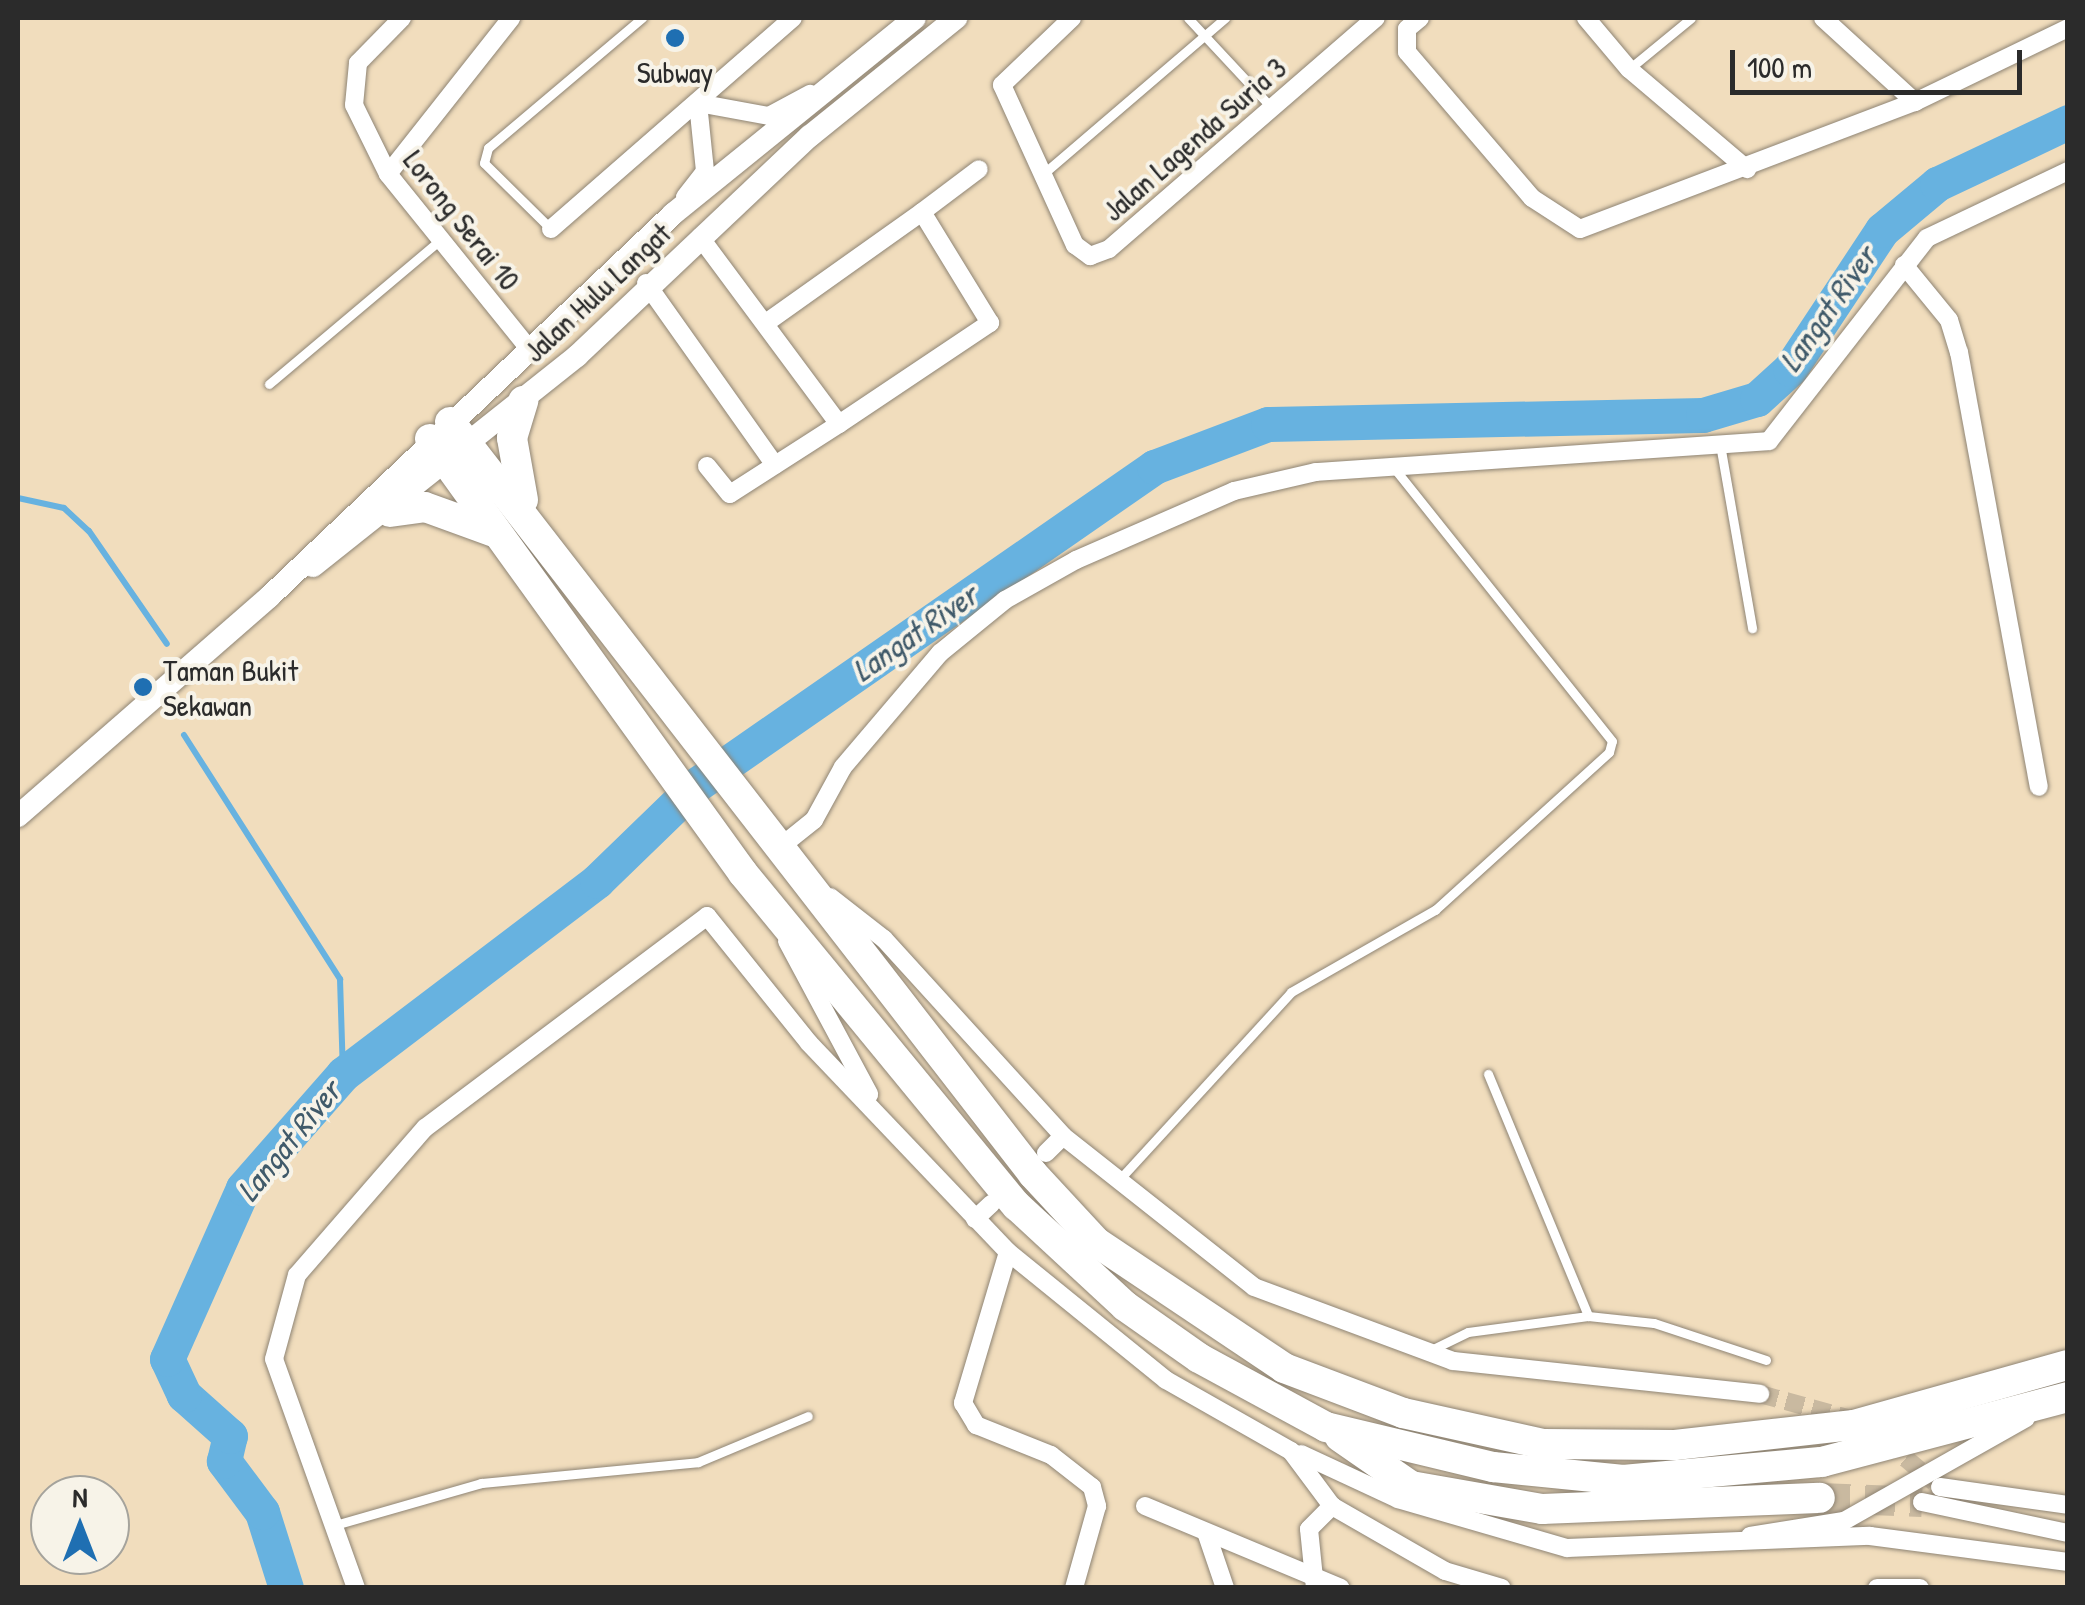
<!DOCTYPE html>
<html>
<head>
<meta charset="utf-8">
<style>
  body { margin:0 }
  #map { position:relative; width:2085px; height:1605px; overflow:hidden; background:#f1ddbd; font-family:"Patrick Hand",sans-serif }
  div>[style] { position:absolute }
  .stream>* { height:6px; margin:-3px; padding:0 3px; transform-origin:3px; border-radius:3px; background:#67b2e0 }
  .river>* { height:35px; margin:-17.5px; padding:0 17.5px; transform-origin:17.5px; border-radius:17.5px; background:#67b2e0 }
  .street-tunnel>* { height:18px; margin-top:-9px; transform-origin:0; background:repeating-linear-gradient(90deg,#c9b9a0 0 18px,transparent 0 27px) }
  .highway-tunnel>* { height:30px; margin-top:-15px; transform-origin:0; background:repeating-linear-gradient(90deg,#c9b9a0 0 30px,transparent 0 45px) }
  .roads { filter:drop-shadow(0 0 2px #8e8474) drop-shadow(0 0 2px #8e8474) }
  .lane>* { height:9px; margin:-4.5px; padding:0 4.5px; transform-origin:4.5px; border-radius:4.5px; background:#fff }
  .street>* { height:18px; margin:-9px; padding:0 9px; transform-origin:9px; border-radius:9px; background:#fff }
  .secondary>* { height:22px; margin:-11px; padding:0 11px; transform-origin:11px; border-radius:11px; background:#fff }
  .highway>* { height:30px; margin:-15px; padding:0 15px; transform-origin:15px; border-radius:15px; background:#fff }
  .dots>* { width:28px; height:28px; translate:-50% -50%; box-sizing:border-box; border:5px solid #f7f3e8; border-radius:50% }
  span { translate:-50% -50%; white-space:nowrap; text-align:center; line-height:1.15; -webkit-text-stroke:8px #f7f3e8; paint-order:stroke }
  .poi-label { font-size:30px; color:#2b2b2b }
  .left { translate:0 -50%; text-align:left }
  .street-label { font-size:30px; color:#2b2b2b }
  .water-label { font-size:32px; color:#405a6a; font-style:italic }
  .frame { position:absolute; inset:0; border:20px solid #2b2b2b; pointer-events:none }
  .north { position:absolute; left:30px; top:1475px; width:100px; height:100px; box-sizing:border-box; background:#f7f3e8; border:2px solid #a5a39c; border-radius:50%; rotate:0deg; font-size:28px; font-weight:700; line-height:40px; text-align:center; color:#2b2b2b }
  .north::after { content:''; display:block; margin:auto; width:35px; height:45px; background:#1f6fb2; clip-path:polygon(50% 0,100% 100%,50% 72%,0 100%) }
  .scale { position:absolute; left:1730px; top:50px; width:292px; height:45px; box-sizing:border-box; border:5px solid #2b2b2b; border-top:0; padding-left:12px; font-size:30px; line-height:35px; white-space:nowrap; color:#2b2b2b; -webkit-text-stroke:8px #f7f3e8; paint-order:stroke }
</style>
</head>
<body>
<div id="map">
  <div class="stream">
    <div style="left:18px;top:498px;width:47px;rotate:12.3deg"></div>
    <div style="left:64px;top:508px;width:34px;rotate:43deg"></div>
    <div style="left:89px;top:531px;width:137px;rotate:55.4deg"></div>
    <div style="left:184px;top:735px;width:290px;rotate:57.4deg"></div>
    <div style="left:340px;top:979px;width:95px;rotate:88.2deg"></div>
  </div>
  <div class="river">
    <div style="left:286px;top:1588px;width:80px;rotate:-107.5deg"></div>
    <div style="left:262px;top:1512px;width:64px;rotate:-126.7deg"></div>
    <div style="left:224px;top:1461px;width:26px;rotate:-77deg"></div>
    <div style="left:230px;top:1436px;width:62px;rotate:-138.3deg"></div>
    <div style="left:184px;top:1395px;width:40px;rotate:-115deg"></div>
    <div style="left:167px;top:1359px;width:187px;rotate:-66deg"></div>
    <div style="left:243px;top:1188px;width:152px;rotate:-48.7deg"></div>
    <div style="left:343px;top:1074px;width:319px;rotate:-37.2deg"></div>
    <div style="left:597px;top:881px;width:138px;rotate:-44.1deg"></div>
    <div style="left:696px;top:785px;width:558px;rotate:-34.77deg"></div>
    <div style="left:1154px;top:467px;width:122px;rotate:-20.7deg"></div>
    <div style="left:1268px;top:424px;width:435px;rotate:-1.2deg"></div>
    <div style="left:1703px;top:415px;width:56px;rotate:-16.5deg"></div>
    <div style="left:1757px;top:399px;width:45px;rotate:-42.3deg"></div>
    <div style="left:1790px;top:369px;width:167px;rotate:-56.5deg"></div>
    <div style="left:1882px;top:230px;width:72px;rotate:-39.9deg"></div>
    <div style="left:1937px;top:184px;width:145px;rotate:-25.3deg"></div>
  </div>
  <div class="street-tunnel">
    <div style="left:1760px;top:1394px;width:94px;rotate:15.4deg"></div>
    <div style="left:1885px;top:1441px;width:64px;rotate:39.9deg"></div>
  </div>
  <div class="highway-tunnel">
    <div style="left:1820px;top:1498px;width:102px;rotate:2.2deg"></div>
  </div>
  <div class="roads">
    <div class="lane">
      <div style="left:1188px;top:18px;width:123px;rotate:47deg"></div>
      <div style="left:1629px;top:69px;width:80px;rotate:-39.4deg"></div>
      <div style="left:1043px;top:174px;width:240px;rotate:-40.6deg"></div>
      <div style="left:551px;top:229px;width:94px;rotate:-135.4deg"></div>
      <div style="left:484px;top:163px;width:16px;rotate:-75deg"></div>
      <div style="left:488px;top:148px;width:202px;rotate:-40.2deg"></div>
      <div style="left:269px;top:384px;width:222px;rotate:-40.1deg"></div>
      <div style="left:1721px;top:450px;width:181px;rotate:80.1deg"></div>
      <div style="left:1488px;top:1074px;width:262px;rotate:67.5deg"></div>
      <div style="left:1118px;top:1181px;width:256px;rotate:-47.5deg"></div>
      <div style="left:1291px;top:992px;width:166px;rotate:-29.7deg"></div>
      <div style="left:1435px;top:910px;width:235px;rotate:-42.2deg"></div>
      <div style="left:1609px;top:752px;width:11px;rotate:-75deg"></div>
      <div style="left:1612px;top:741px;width:351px;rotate:-128.6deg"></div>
      <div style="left:1429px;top:1351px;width:43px;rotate:-26deg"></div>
      <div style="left:1468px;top:1332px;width:121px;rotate:-7.6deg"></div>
      <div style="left:1588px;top:1316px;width:66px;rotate:6.1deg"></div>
      <div style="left:1654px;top:1323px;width:118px;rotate:18.3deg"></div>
      <div style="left:335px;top:1525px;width:152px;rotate:-16deg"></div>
      <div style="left:481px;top:1483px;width:218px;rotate:-5.5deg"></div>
      <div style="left:698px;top:1462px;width:119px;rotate:-22.7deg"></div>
    </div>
    <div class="street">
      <div style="left:402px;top:18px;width:63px;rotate:134.4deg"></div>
      <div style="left:358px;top:63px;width:42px;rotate:95.4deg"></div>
      <div style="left:354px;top:105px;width:77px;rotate:63.8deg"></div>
      <div style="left:388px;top:174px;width:228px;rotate:51.1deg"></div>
      <div style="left:1072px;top:18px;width:97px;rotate:136.3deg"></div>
      <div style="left:1002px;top:85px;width:176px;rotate:65.5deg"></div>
      <div style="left:1075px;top:245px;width:19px;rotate:36deg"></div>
      <div style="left:1090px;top:256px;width:20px;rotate:-20deg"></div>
      <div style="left:1109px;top:249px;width:353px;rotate:-40.9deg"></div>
      <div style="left:1420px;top:18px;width:17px;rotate:140deg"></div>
      <div style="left:1407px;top:29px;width:23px;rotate:90deg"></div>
      <div style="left:1407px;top:52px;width:192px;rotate:49.4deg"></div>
      <div style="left:1532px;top:198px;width:57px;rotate:32.9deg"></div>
      <div style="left:1580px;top:229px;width:358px;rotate:-20.8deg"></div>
      <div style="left:1915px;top:102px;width:170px;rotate:-25.8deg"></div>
      <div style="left:1586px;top:18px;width:67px;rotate:49.9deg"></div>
      <div style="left:1629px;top:69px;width:155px;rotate:40.3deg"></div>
      <div style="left:1823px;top:18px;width:125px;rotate:42.4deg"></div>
      <div style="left:698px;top:103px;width:72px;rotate:10.4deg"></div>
      <div style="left:769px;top:116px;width:47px;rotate:-28.2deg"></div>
      <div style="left:388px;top:174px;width:199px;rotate:-51.7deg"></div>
      <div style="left:685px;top:197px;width:33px;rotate:-52deg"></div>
      <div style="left:705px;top:171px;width:68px;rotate:-95.9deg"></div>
      <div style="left:922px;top:212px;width:71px;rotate:-37deg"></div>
      <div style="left:551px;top:229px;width:321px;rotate:-41.1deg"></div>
      <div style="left:700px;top:237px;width:233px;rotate:53.4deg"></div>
      <div style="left:839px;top:424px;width:182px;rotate:-33.8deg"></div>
      <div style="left:990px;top:323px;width:130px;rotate:-121.5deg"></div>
      <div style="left:922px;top:212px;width:191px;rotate:144.6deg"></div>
      <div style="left:1904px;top:265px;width:71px;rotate:50.7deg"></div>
      <div style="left:1949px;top:320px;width:34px;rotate:73deg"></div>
      <div style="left:1959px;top:352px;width:442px;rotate:79.6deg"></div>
      <div style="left:646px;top:283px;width:223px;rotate:54.7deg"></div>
      <div style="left:707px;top:466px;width:36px;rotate:51deg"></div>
      <div style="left:730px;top:494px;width:130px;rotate:-32.7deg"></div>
      <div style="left:779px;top:848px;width:45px;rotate:-38.7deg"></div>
      <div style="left:814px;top:820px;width:60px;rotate:-61.3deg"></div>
      <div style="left:843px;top:767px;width:150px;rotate:-49.6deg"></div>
      <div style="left:940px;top:653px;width:84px;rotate:-39.2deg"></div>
      <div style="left:1005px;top:600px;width:81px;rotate:-29.4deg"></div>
      <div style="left:1076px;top:560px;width:172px;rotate:-23.6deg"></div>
      <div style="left:1234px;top:491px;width:84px;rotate:-13deg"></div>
      <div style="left:1316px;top:472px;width:454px;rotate:-3.9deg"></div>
      <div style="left:1769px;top:441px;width:257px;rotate:-52.1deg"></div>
      <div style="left:1927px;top:238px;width:156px;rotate:-25.4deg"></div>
      <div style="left:830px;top:897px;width:68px;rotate:37.9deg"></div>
      <div style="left:884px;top:939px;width:266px;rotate:47.7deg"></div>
      <div style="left:1063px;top:1136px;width:243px;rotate:38.3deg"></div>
      <div style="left:1254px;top:1287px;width:212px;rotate:20.4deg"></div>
      <div style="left:1453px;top:1361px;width:309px;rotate:6.1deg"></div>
      <div style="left:787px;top:941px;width:174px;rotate:61.8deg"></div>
      <div style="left:1046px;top:1153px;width:24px;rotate:-45deg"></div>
      <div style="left:975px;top:1219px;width:22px;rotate:-43deg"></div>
      <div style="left:1008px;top:1252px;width:158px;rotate:106.6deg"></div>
      <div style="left:963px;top:1403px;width:26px;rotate:59deg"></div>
      <div style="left:976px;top:1425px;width:81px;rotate:21.8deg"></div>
      <div style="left:1051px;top:1455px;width:52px;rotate:38deg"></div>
      <div style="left:1092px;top:1487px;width:20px;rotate:75deg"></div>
      <div style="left:1097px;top:1506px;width:85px;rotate:105.7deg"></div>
      <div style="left:1301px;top:1454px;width:107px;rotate:24.9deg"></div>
      <div style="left:1398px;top:1499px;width:176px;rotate:16.2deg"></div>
      <div style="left:1567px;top:1548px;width:303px;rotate:-2.3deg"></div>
      <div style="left:1870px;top:1536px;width:200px;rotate:7.5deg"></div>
      <div style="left:1940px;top:1487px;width:129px;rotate:8deg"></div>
      <div style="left:1922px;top:1502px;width:149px;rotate:12deg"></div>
      <div style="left:1145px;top:1506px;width:212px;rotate:22.7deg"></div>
      <div style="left:1207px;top:1535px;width:56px;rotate:71.2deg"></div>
      <div style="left:1750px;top:1536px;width:95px;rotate:-9.1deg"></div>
      <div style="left:1844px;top:1521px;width:209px;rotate:-29.5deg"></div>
      <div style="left:356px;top:1588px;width:243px;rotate:-109.7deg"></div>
      <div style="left:274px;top:1359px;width:87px;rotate:-74.7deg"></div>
      <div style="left:297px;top:1275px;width:195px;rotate:-49deg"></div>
      <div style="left:425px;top:1128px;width:353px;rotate:-36.9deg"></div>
      <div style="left:707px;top:916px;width:163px;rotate:51.2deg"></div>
      <div style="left:809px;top:1043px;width:289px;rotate:46.4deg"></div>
      <div style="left:1008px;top:1252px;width:203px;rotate:39deg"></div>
      <div style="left:1166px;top:1380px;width:144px;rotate:29.6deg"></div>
      <div style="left:1291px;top:1451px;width:69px;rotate:53.3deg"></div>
      <div style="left:1315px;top:1588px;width:59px;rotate:-95.8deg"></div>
      <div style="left:1309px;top:1529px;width:33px;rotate:-45deg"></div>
      <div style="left:1332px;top:1506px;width:130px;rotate:29.9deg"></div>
      <div style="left:1445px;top:1571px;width:59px;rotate:16.6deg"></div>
      <div style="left:1877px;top:1588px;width:43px"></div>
    </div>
    <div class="secondary">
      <div style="left:313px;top:566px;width:337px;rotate:-38.5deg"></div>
      <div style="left:577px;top:356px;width:320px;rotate:-43.4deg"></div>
      <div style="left:810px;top:136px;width:188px;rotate:-38.9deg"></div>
      <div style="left:18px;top:816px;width:333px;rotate:-41.1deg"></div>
      <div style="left:269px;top:597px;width:557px;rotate:-43.47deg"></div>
      <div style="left:673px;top:214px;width:311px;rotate:-39deg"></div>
    </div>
    <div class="highway">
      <div style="left:450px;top:422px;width:952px;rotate:52.21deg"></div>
      <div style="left:1033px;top:1174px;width:93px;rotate:47.2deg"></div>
      <div style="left:1096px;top:1242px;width:226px;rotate:33.8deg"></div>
      <div style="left:1284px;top:1368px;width:127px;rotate:20.7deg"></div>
      <div style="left:1403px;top:1413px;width:143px;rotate:12.5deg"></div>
      <div style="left:1543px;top:1444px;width:132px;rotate:0.4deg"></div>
      <div style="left:1675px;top:1445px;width:180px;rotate:-6.4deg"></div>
      <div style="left:1854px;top:1425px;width:222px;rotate:-15.7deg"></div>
      <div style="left:430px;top:439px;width:535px;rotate:54.2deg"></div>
      <div style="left:743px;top:873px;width:431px;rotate:50.6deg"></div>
      <div style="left:1017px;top:1206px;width:147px;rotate:42.8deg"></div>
      <div style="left:1125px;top:1306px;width:90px;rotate:35.1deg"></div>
      <div style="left:1199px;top:1358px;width:145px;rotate:28.5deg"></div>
      <div style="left:1326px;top:1427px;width:172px;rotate:13.5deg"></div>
      <div style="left:1493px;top:1467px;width:131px;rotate:5.7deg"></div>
      <div style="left:1623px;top:1480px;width:200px;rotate:-5.2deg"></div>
      <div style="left:1822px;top:1462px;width:254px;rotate:-14.8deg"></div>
      <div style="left:523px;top:500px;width:63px;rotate:-100.1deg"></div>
      <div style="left:512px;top:438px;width:39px;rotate:-73deg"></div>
      <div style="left:390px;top:512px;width:35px;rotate:-8deg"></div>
      <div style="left:425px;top:507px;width:73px;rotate:19.9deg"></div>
      <div style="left:1340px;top:1437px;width:86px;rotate:34.6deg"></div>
      <div style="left:1411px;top:1486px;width:133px;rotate:10deg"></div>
      <div style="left:1542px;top:1509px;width:278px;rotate:-2.3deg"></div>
    </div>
  </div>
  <div class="dots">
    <div style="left:675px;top:38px;background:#1f6fb2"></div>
    <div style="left:143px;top:687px;background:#1f6fb2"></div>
  </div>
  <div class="poi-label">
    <span style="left:675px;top:72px">Subway</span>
    <span class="left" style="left:163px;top:687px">Taman Bukit<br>Sekawan</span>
  </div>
  <div class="street-label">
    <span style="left:1194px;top:139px;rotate:-41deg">Jalan Lagenda Suria 3</span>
    <span style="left:462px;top:220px;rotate:52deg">Lorong Serai 10</span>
    <span style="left:597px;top:292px;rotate:-43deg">Jalan Hulu Langat</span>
  </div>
  <div class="water-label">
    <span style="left:1828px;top:309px;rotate:-55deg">Langat River</span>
    <span style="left:915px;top:633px;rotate:-35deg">Langat River</span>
    <span style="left:289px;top:1141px;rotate:-51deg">Langat River</span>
  </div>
  <div class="frame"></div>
  <div class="north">N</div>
  <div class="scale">100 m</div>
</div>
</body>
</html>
